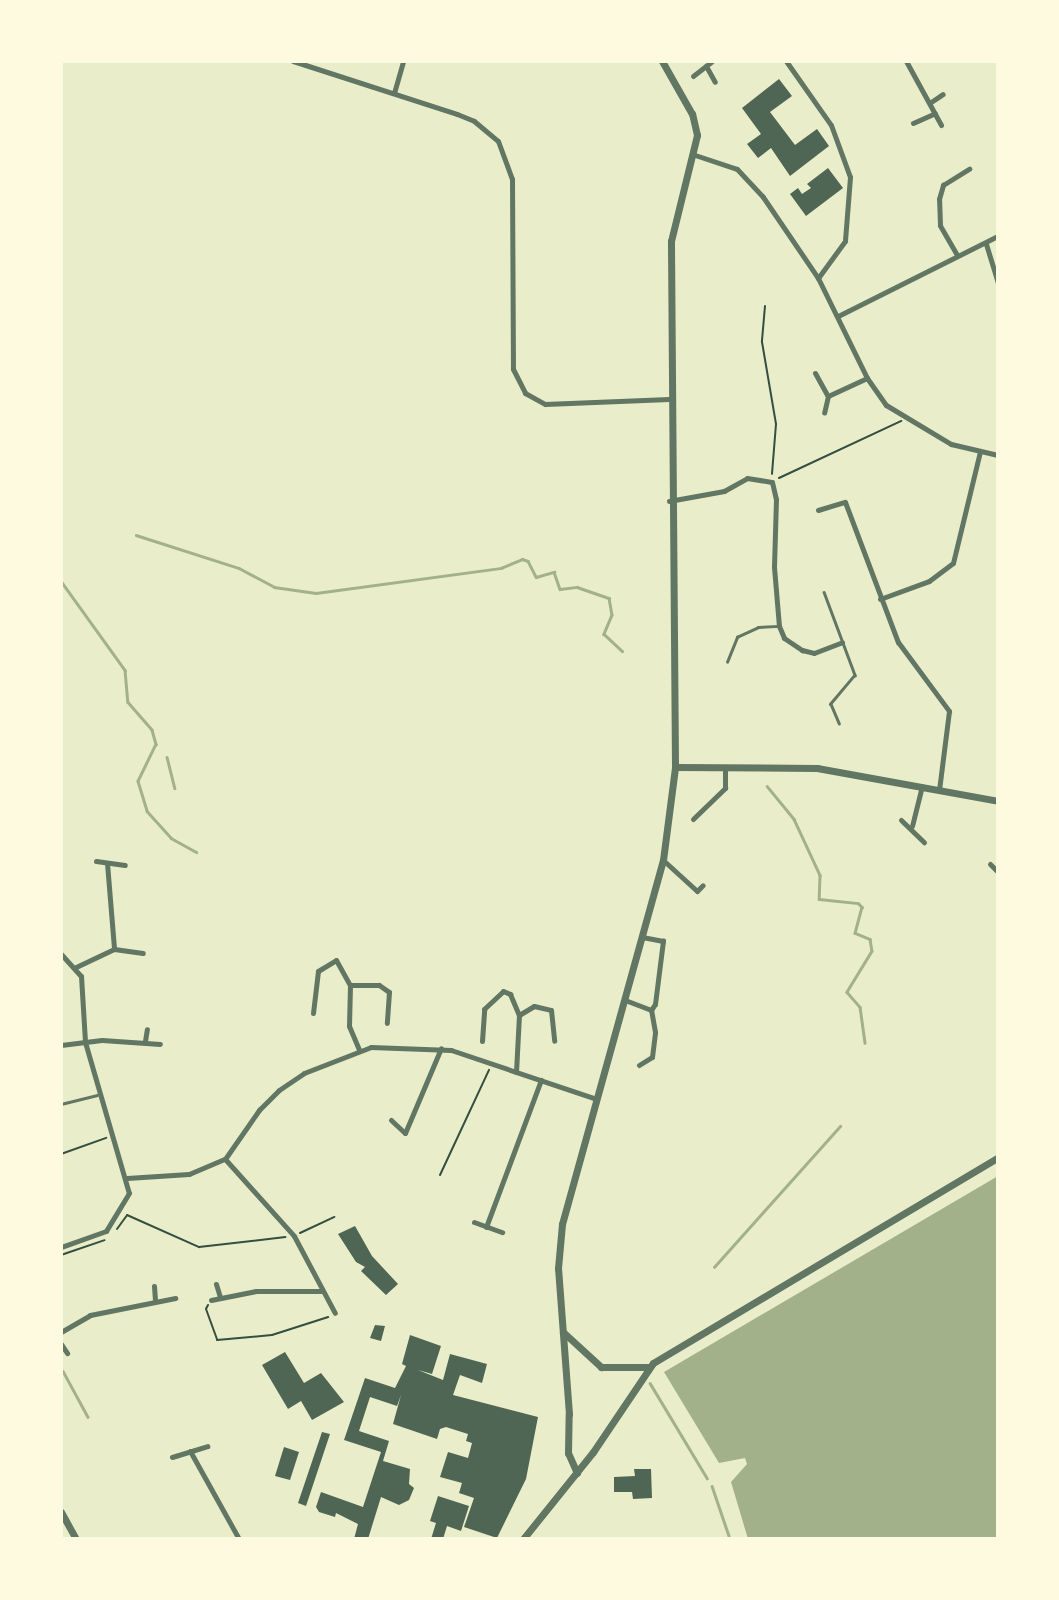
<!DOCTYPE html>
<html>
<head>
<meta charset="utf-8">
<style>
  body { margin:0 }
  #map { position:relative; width:1059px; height:1600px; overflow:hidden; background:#e9edc9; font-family:"Asap Condensed",sans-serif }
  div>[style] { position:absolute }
  .water>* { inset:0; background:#a3b18a }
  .stream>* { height:2.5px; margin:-1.25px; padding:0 1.25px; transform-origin:1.25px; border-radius:1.25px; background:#a3b18a }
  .building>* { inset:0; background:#4f6655 }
  .path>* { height:2px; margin:-1px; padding:0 1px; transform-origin:1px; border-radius:1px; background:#344e41 }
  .service>* { height:2.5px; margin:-1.25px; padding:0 1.25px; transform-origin:1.25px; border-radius:1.25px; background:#617663 }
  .minor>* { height:5px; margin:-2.5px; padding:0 2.5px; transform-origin:2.5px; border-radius:2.5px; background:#617663 }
  .tertiary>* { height:7px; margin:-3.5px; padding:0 3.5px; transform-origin:3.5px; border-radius:3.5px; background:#617663 }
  span { translate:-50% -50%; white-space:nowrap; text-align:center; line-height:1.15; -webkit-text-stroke:7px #fefae0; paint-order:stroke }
  .frame { position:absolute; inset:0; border:63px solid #fefae0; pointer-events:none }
</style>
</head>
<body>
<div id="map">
  <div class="water">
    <div style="clip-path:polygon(998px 1176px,998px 1539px,748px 1539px,731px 1482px,747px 1464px,745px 1458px,719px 1463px,664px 1372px)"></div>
  </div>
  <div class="stream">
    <div style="left:136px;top:535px;width:108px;rotate:17.8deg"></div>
    <div style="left:239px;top:568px;width:40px;rotate:28deg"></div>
    <div style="left:274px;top:587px;width:42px;rotate:8.1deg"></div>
    <div style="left:316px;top:593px;width:187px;rotate:-7.7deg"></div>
    <div style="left:501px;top:568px;width:23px;rotate:-23deg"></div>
    <div style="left:522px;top:559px;width:6px;rotate:18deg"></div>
    <div style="left:528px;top:561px;width:18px;rotate:63deg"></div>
    <div style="left:536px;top:577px;width:19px;rotate:-16deg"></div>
    <div style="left:554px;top:572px;width:18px;rotate:71deg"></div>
    <div style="left:560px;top:589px;width:17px;rotate:-7deg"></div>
    <div style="left:577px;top:587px;width:34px;rotate:19deg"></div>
    <div style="left:609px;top:598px;width:17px;rotate:80deg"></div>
    <div style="left:612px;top:615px;width:21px;rotate:113deg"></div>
    <div style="left:604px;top:634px;width:25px;rotate:43deg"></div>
    <div style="left:61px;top:581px;width:110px;rotate:54.3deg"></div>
    <div style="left:125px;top:670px;width:32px;rotate:85deg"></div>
    <div style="left:128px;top:702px;width:37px;rotate:49deg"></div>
    <div style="left:152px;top:730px;width:15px;rotate:74deg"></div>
    <div style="left:156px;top:744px;width:41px;rotate:115.9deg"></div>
    <div style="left:138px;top:781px;width:31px;rotate:73deg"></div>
    <div style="left:147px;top:811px;width:36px;rotate:48deg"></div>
    <div style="left:171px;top:838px;width:29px;rotate:29deg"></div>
    <div style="left:167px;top:757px;width:32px;rotate:76deg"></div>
    <div style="left:767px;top:786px;width:43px;rotate:50.7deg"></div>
    <div style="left:794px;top:819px;width:62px;rotate:65.1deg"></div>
    <div style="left:820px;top:875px;width:24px;rotate:92deg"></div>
    <div style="left:819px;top:899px;width:39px;rotate:6deg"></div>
    <div style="left:858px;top:903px;width:6px;rotate:45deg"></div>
    <div style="left:862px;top:907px;width:27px;rotate:105deg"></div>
    <div style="left:855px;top:933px;width:16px;rotate:22deg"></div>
    <div style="left:870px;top:939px;width:12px;rotate:81deg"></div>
    <div style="left:872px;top:951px;width:48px;rotate:121.4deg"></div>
    <div style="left:847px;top:992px;width:20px;rotate:49deg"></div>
    <div style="left:860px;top:1007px;width:36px;rotate:82deg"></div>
    <div style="left:714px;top:1267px;width:189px;rotate:-48.2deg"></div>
    <div style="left:63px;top:1371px;width:52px;rotate:61.5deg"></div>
    <div style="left:650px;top:1383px;width:111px;rotate:59deg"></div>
    <div style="left:712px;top:1486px;width:56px;rotate:71.2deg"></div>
  </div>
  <div class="building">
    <div style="clip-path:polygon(779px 79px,792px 96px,770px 112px,795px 145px,817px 129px,829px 146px,790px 176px,771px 148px,758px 158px,747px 144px,761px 134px,742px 108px)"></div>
    <div style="clip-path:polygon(828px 168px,843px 188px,806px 216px,790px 194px,798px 188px,802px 194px,811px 188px,807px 184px)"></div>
    <div style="clip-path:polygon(355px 1226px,372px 1256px,398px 1284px,386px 1295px,361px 1271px,365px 1267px,356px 1262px,338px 1234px)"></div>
    <div style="clip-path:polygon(375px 1325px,385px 1326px,381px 1341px,370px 1338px)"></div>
    <div style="clip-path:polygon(410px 1335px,441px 1346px,432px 1374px,418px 1370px,443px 1380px,450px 1354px,487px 1364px,482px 1383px,460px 1375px,453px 1395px,538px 1417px,526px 1479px,497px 1538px,464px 1527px,474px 1498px,459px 1493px,462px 1483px,440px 1477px,448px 1452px,468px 1458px,472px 1443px,466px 1441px,468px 1434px,446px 1427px,440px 1429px,437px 1439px,393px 1424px,401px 1395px,397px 1406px,370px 1397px,359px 1431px,389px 1441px,383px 1461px,410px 1469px,409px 1484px,414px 1488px,409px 1500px,399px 1505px,381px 1497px,368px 1539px,354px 1539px,358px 1524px,336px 1513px,335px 1517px,319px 1512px,316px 1507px,321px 1492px,363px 1507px,381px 1452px,344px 1440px,365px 1378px,395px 1388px,406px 1366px,402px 1364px)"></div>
    <div style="clip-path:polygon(285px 1352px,304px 1383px,321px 1373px,344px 1402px,312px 1420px,301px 1401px,288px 1409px,262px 1365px)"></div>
    <div style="clip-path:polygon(322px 1432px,330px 1434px,306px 1506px,298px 1503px)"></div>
    <div style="clip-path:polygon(284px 1447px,299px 1452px,290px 1480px,275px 1476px)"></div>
    <div style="clip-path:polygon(634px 1469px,651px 1469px,652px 1498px,633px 1499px,632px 1492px,614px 1492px,614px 1477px,635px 1476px)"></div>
    <div style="clip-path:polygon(438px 1496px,469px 1506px,461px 1531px,447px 1526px,443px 1539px,431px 1539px,436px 1523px,430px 1521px)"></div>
  </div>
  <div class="path">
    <div style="left:765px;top:306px;width:36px;rotate:95deg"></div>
    <div style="left:762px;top:342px;width:83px;rotate:80.3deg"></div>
    <div style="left:776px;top:424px;width:50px;rotate:94.6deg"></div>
    <div style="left:779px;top:478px;width:135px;rotate:-25deg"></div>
    <div style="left:61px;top:1154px;width:48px;rotate:-19.6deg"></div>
    <div style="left:440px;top:1175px;width:116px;rotate:-65deg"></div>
    <div style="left:117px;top:1229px;width:17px;rotate:-54deg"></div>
    <div style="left:127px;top:1215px;width:79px;rotate:24deg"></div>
    <div style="left:199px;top:1247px;width:87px;rotate:-6.6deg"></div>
    <div style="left:300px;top:1233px;width:38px;rotate:-25deg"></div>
    <div style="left:61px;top:1255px;width:46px;rotate:-18.8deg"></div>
    <div style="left:208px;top:1305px;width:4px;rotate:117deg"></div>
    <div style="left:206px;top:1309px;width:33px;rotate:70deg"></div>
    <div style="left:217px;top:1340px;width:55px;rotate:-5.2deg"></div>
    <div style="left:272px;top:1335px;width:59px;rotate:-17.8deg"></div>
  </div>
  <div class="service">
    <div style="left:824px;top:592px;width:89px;rotate:69.5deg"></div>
    <div style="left:855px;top:675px;width:38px;rotate:130deg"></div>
    <div style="left:831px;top:704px;width:21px;rotate:67deg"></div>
    <div style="left:727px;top:662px;width:27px;rotate:-68deg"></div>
    <div style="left:737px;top:637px;width:23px;rotate:-25deg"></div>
    <div style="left:758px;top:627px;width:21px;rotate:-3deg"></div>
    <div style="left:61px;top:1104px;width:37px;rotate:-14deg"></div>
  </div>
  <div class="minor">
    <div style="left:293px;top:61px;width:172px;rotate:17.9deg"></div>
    <div style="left:457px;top:114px;width:18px;rotate:22deg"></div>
    <div style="left:474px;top:121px;width:31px;rotate:40deg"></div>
    <div style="left:498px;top:141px;width:40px;rotate:69.8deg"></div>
    <div style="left:512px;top:179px;width:190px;rotate:89.7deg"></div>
    <div style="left:513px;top:369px;width:27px;rotate:63deg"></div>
    <div style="left:525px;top:393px;width:23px;rotate:29deg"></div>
    <div style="left:545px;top:404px;width:124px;rotate:-2.3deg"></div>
    <div style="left:786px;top:61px;width:78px;rotate:54.9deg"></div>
    <div style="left:831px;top:125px;width:55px;rotate:69.9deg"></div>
    <div style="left:850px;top:177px;width:64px;rotate:94.5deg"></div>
    <div style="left:845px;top:241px;width:46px;rotate:126.1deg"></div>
    <div style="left:906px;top:61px;width:73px;rotate:61.3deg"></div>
    <div style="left:706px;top:66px;width:18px;rotate:61deg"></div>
    <div style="left:693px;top:76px;width:24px;rotate:-38deg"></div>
    <div style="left:394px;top:93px;width:33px;rotate:-74deg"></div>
    <div style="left:931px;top:102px;width:14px;rotate:-34deg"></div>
    <div style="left:913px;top:123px;width:24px;rotate:-24deg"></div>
    <div style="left:692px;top:154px;width:47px;rotate:18.4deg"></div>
    <div style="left:737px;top:169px;width:38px;rotate:47deg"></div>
    <div style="left:763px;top:197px;width:98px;rotate:55.8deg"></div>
    <div style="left:818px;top:278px;width:111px;rotate:63.9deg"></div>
    <div style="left:867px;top:378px;width:33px;rotate:55deg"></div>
    <div style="left:886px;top:405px;width:76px;rotate:31deg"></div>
    <div style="left:951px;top:444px;width:48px;rotate:13.2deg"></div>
    <div style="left:986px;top:244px;width:41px;rotate:72.9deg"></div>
    <div style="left:957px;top:255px;width:34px;rotate:-120deg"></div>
    <div style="left:940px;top:225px;width:26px;rotate:-92deg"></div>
    <div style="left:939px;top:199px;width:15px;rotate:-74deg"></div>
    <div style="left:943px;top:185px;width:31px;rotate:-32deg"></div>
    <div style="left:838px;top:316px;width:179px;rotate:-26.6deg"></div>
    <div style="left:815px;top:373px;width:26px;rotate:61deg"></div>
    <div style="left:828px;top:396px;width:17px;rotate:103deg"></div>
    <div style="left:828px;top:396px;width:43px;rotate:-24.8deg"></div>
    <div style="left:669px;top:501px;width:56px;rotate:-10.3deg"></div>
    <div style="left:724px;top:491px;width:26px;rotate:-29deg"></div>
    <div style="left:747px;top:478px;width:25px;rotate:9deg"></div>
    <div style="left:772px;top:482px;width:17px;rotate:77deg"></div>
    <div style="left:776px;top:499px;width:68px;rotate:91.7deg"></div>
    <div style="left:774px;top:567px;width:59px;rotate:85.2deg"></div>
    <div style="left:779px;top:626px;width:13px;rotate:67deg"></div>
    <div style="left:784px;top:638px;width:22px;rotate:34deg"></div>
    <div style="left:802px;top:650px;width:12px;rotate:14deg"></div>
    <div style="left:814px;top:653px;width:30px;rotate:-21deg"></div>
    <div style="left:818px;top:510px;width:28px;rotate:-17deg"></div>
    <div style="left:845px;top:502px;width:150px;rotate:69.3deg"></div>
    <div style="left:898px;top:642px;width:86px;rotate:53.5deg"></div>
    <div style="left:949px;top:711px;width:80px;rotate:97.2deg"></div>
    <div style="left:880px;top:599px;width:52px;rotate:-20.2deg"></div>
    <div style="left:929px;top:581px;width:30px;rotate:-37deg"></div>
    <div style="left:953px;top:563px;width:115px;rotate:-76.4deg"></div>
    <div style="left:693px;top:819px;width:45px;rotate:-44.1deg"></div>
    <div style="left:725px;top:788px;width:19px;rotate:-90deg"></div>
    <div style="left:901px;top:820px;width:32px;rotate:44deg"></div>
    <div style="left:912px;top:826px;width:41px;rotate:-76deg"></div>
    <div style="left:663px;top:860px;width:46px;rotate:42.4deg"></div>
    <div style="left:697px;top:891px;width:8px;rotate:-45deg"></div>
    <div style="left:96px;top:861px;width:29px;rotate:8deg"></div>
    <div style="left:107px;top:863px;width:86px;rotate:85.3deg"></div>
    <div style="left:990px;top:864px;width:11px;rotate:45deg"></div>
    <div style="left:61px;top:954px;width:30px;rotate:48deg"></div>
    <div style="left:81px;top:976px;width:66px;rotate:86.5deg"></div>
    <div style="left:85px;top:1042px;width:157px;rotate:73.8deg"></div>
    <div style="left:129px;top:1193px;width:44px;rotate:121.2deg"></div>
    <div style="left:106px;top:1231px;width:48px;rotate:160.4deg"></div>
    <div style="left:76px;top:967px;width:42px;rotate:-25.3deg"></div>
    <div style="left:114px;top:949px;width:29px;rotate:8deg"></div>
    <div style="left:350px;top:985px;width:41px;rotate:91.4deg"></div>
    <div style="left:349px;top:1026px;width:26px;rotate:67deg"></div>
    <div style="left:625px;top:1000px;width:28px;rotate:21deg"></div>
    <div style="left:651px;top:1010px;width:7px;rotate:-56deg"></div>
    <div style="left:655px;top:1004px;width:64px;rotate:-82.8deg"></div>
    <div style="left:663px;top:941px;width:20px;rotate:-169deg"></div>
    <div style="left:313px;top:1013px;width:42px;rotate:-83.2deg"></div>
    <div style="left:318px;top:971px;width:21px;rotate:-31deg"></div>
    <div style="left:336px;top:960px;width:29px;rotate:61deg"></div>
    <div style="left:350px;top:985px;width:29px"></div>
    <div style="left:379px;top:985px;width:12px;rotate:35deg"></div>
    <div style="left:389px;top:992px;width:31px;rotate:94deg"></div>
    <div style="left:145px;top:1041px;width:12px;rotate:-81deg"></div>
    <div style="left:482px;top:1041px;width:32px;rotate:-86deg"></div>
    <div style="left:484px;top:1009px;width:26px;rotate:-43deg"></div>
    <div style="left:503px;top:991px;width:8px;rotate:23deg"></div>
    <div style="left:510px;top:994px;width:23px;rotate:67deg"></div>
    <div style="left:519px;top:1015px;width:17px;rotate:-31deg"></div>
    <div style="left:534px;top:1006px;width:17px;rotate:13deg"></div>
    <div style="left:551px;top:1010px;width:31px;rotate:84deg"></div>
    <div style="left:61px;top:1045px;width:41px;rotate:-7deg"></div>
    <div style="left:102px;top:1040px;width:58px;rotate:3.9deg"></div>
    <div style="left:639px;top:1065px;width:15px;rotate:-32deg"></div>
    <div style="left:652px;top:1057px;width:25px;rotate:-83deg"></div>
    <div style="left:655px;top:1032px;width:22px;rotate:-100deg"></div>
    <div style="left:516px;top:1072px;width:57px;rotate:-87deg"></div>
    <div style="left:391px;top:1120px;width:19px;rotate:43deg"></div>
    <div style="left:405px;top:1133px;width:92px;rotate:-67deg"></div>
    <div style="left:225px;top:1159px;width:103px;rotate:48.1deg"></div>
    <div style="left:294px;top:1236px;width:87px;rotate:62deg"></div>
    <div style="left:127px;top:1178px;width:62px;rotate:-3.7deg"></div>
    <div style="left:189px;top:1174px;width:39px;rotate:-23deg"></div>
    <div style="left:225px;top:1159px;width:60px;rotate:-55.2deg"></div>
    <div style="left:259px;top:1110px;width:28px;rotate:-45deg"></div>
    <div style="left:279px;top:1090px;width:30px;rotate:-34deg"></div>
    <div style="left:304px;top:1073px;width:72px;rotate:-21.2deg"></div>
    <div style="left:371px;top:1047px;width:80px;rotate:2.1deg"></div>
    <div style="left:451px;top:1050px;width:154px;rotate:18.6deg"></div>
    <div style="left:474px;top:1222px;width:30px;rotate:20deg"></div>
    <div style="left:486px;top:1227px;width:157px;rotate:-69.5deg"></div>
    <div style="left:216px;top:1284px;width:14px;rotate:73deg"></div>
    <div style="left:154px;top:1286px;width:15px;rotate:86deg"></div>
    <div style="left:211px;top:1300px;width:46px;rotate:-11.3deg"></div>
    <div style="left:256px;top:1291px;width:66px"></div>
    <div style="left:61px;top:1332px;width:34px;rotate:-30deg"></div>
    <div style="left:90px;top:1315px;width:87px;rotate:-11.3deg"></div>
    <div style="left:61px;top:1344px;width:11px;rotate:56deg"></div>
    <div style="left:190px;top:1451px;width:101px;rotate:60.9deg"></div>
    <div style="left:172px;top:1457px;width:37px;rotate:-17deg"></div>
  </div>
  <div class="tertiary">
    <div style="left:675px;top:767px;width:142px;rotate:0.4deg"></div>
    <div style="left:817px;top:768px;width:184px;rotate:10.3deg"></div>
    <div style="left:563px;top:1332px;width:52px;rotate:42.6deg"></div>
    <div style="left:601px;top:1367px;width:47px"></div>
    <div style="left:577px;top:1473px;width:22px;rotate:-114deg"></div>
    <div style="left:568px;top:1453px;width:39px;rotate:-89deg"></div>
    <div style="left:569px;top:1414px;width:146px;rotate:-94.3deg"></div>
    <div style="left:558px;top:1268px;width:44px;rotate:-84.8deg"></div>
    <div style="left:562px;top:1224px;width:378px;rotate:-74.5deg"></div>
    <div style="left:663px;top:860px;width:94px;rotate:-82.6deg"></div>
    <div style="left:675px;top:767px;width:526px;rotate:-90.44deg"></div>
    <div style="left:671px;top:241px;width:109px;rotate:-76.2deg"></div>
    <div style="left:697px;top:135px;width:22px;rotate:-103deg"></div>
    <div style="left:692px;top:114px;width:61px;rotate:-119.5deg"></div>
    <div style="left:61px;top:1512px;width:31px;rotate:61deg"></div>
    <div style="left:523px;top:1539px;width:112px;rotate:-51.2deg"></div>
    <div style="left:593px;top:1452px;width:107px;rotate:-56deg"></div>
    <div style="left:653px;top:1363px;width:402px;rotate:-30.8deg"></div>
  </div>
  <div class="frame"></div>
</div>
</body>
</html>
